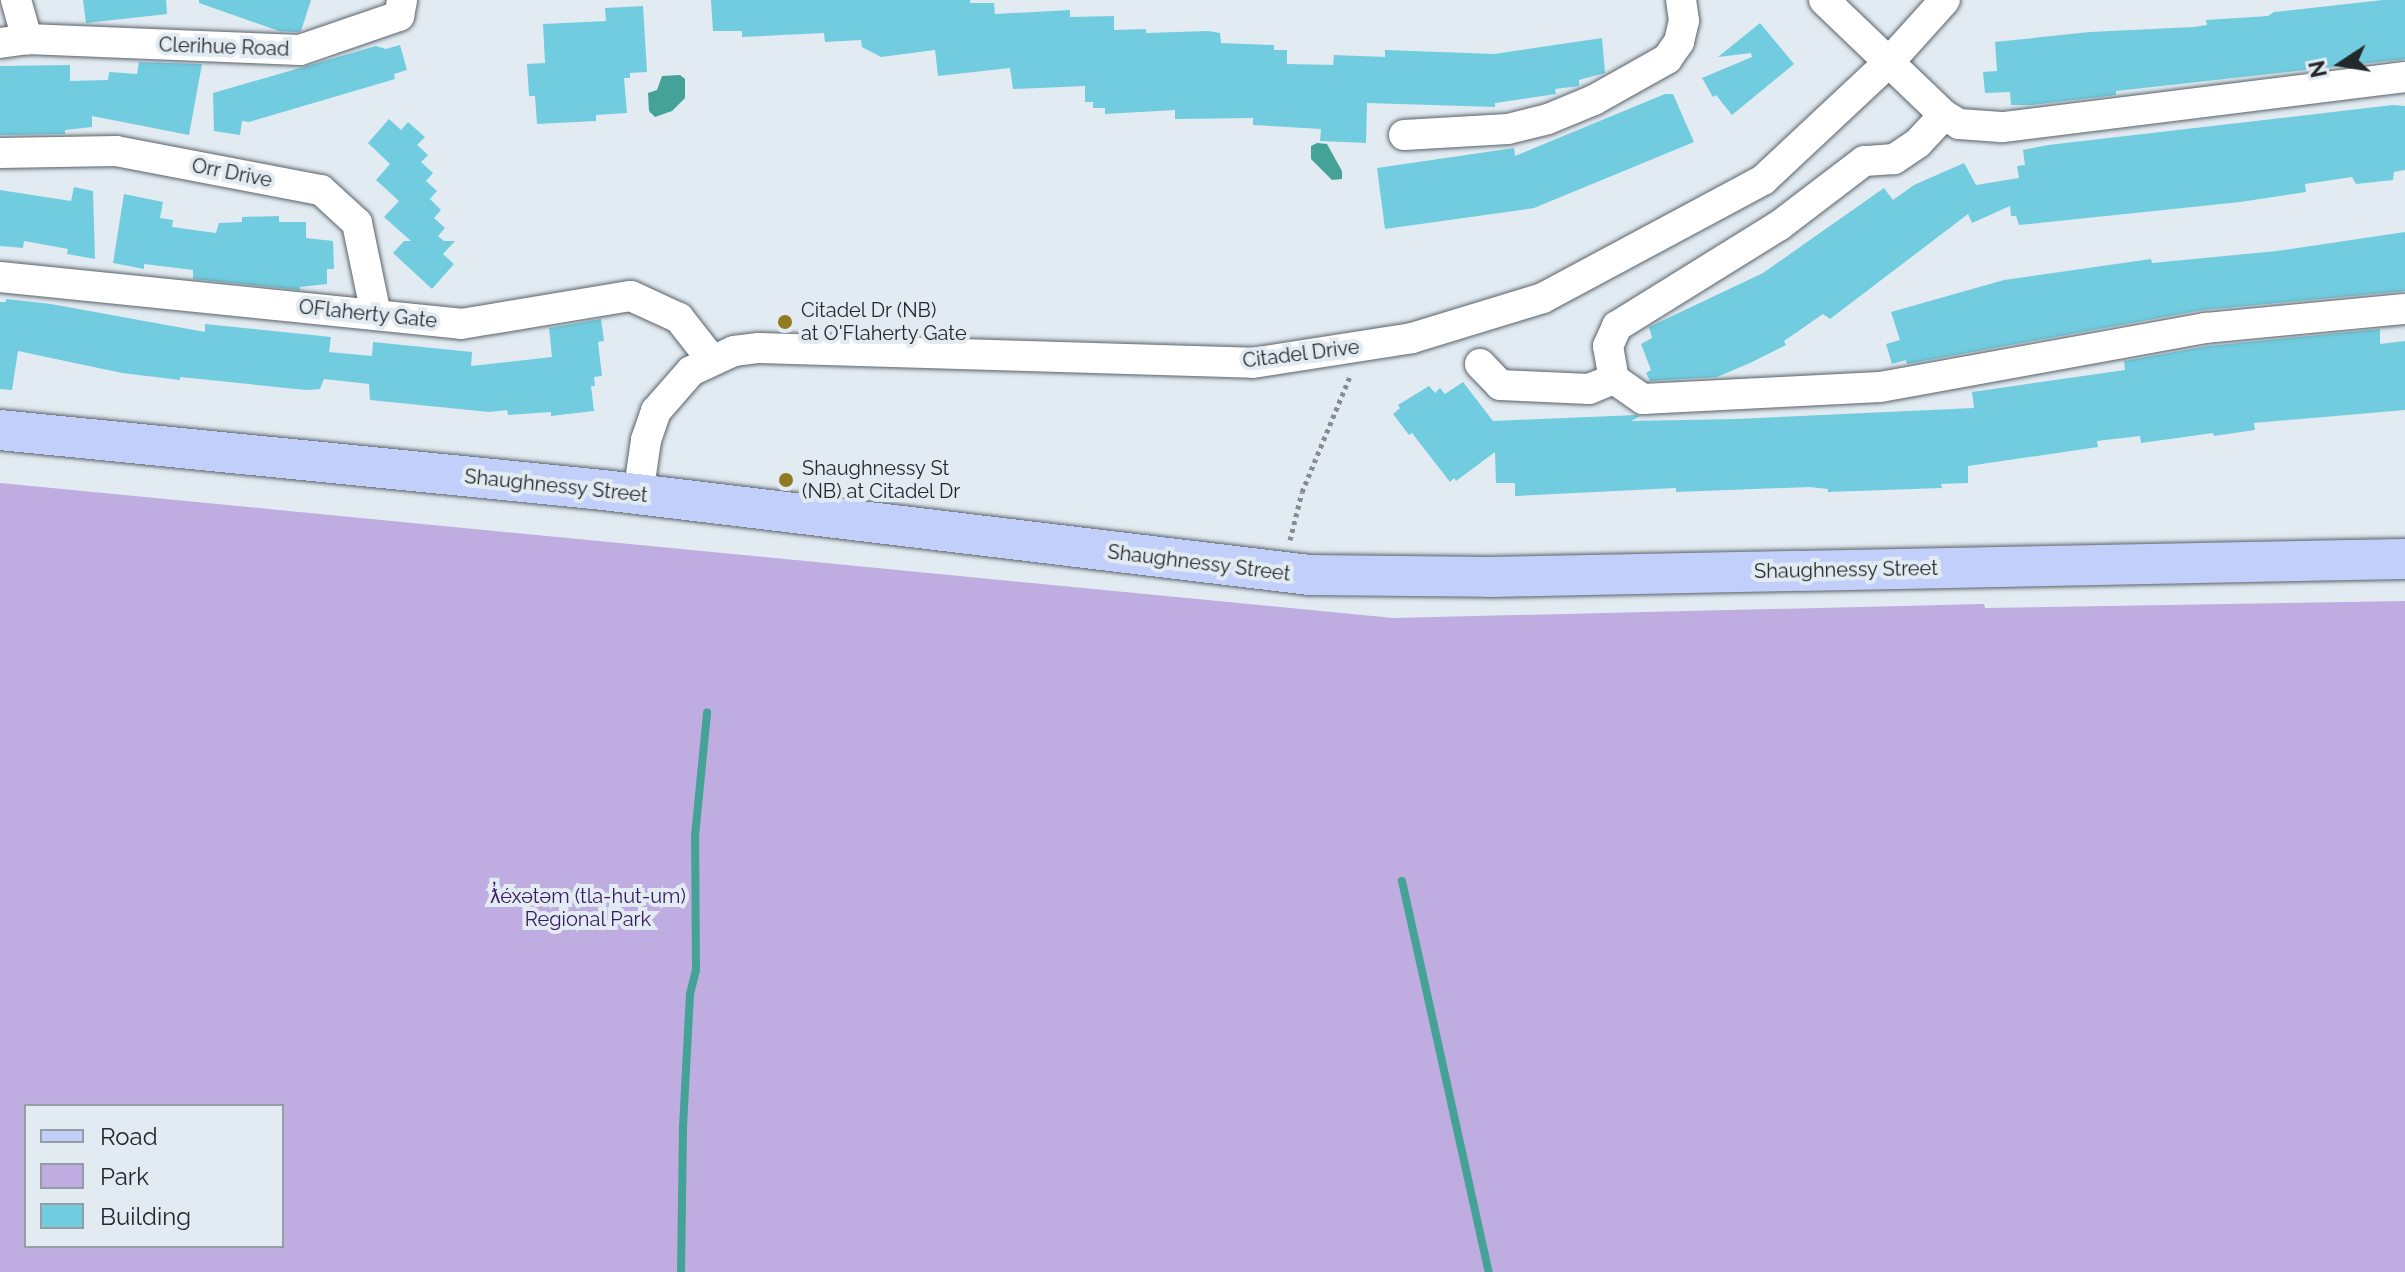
<!DOCTYPE html>
<html>
<head>
<meta charset="utf-8">
<style>
  body { margin:0 }
  #map { position:relative; width:2405px; height:1272px; overflow:hidden; background:#e2ebf2; font-family:Raleway,sans-serif }
  div>[style] { position:absolute }
  .green>* { inset:0; background:#bface0 }
  .water>* { inset:0; background:#44a296 }
  .stream>* { height:8px; margin:-4px; padding:0 4px; transform-origin:4px; border-radius:4px; background:#44a296 }
  .building>* { inset:0; background:#71ccdf }
  .path>* { height:5px; margin-top:-2.5px; transform-origin:0; background:repeating-linear-gradient(90deg,#868d92 0 4px,transparent 0 8px) }
  .roads { filter:drop-shadow(0 0 2px #5b6369) drop-shadow(0 0 2px #5b6369) }
  .minor>* { height:30px; margin:-15px; padding:0 15px; transform-origin:15px; border-radius:15px; background:#fff }
  .major>* { height:40px; margin:-20px; padding:0 20px; transform-origin:20px; border-radius:20px; background:#c2cffb }
  .dots>* { width:22px; height:22px; translate:-50% -50%; box-sizing:border-box; border:4px solid #e2ebf2; border-radius:50% }
  span { translate:-50% -50%; white-space:nowrap; text-align:center; line-height:1.15; -webkit-text-stroke:8px #e2ebf2; paint-order:stroke }
  .street-label { font-size:20px; color:#24282a }
  .poi-label { font-size:20px; color:#24282a }
  .left { translate:0 -50%; text-align:left }
  .park-label { font-size:20px; color:#3b1961 }
  .legend { position:absolute; left:24px; top:1104px; width:260px; height:144px; box-sizing:border-box; background:#e2ebf2; border:2px solid #969da2; margin:0; padding:10px 14px; list-style:none; font-size:24px; color:#24282a }
  .legend li { display:flex; align-items:center; gap:16px; height:40px }
  .legend b { width:40px; border:2px solid #969da2 }
  .north { position:absolute; left:2301px; top:24px; width:80px; height:80px; -webkit-text-stroke:6px #e2ebf2; paint-order:stroke; rotate:258deg; font-size:22px; font-weight:700; line-height:32px; text-align:center; color:#24282a }
  .north::after { content:''; display:block; margin:auto; width:28px; height:36px; background:#24282a; clip-path:polygon(50% 0,100% 100%,50% 72%,0 100%) }
</style>
</head>
<body>
<div id="map">
  <div class="green">
    <div style="clip-path:polygon(evenodd,0 483px,1393px 618px,1984px 604px,1985px 608px,2405px 601px,2405px 1272px,0 1272px,0 483px,282px 1106px,282px 1246px,26px 1246px,26px 1106px,282px 1106px)"></div>
  </div>
  <div class="water">
    <div style="clip-path:polygon(680px 75px,685px 79px,685px 98px,672px 111px,655px 117px,649px 111px,648px 93px,657px 90px,662px 76px)"></div>
    <div style="clip-path:polygon(1317px 143px,1327px 144px,1342px 171px,1342px 179px,1332px 180px,1311px 159px,1311px 146px)"></div>
  </div>
  <div class="stream">
    <div style="left:1402px;top:881px;width:401px;rotate:77.5deg"></div>
    <div style="left:681px;top:1272px;width:145px;rotate:-89.2deg"></div>
    <div style="left:683px;top:1127px;width:133px;rotate:-87deg"></div>
    <div style="left:690px;top:994px;width:25px;rotate:-76deg"></div>
    <div style="left:696px;top:970px;width:134px;rotate:-90.4deg"></div>
    <div style="left:695px;top:836px;width:124px;rotate:-84.4deg"></div>
  </div>
  <div class="building">
    <div style="clip-path:polygon(83px 0,166px 0,167px 14px,86px 23px)"></div>
    <div style="clip-path:polygon(199px 0,311px 0,301px 31px,297px 32px,279px 31px,199px 3px)"></div>
    <div style="clip-path:polygon(711px 0,970px 0,970px 3px,994px 3px,995px 14px,1070px 10px,1070px 17px,1114px 16px,1114px 30px,1146px 29px,1146px 33px,1208px 31px,1220px 33px,1221px 43px,1274px 45px,1274px 50px,1287px 50px,1287px 64px,1333px 65px,1334px 55px,1385px 57px,1385px 50px,1494px 54px,1602px 38px,1605px 73px,1579px 80px,1579px 86px,1555px 89px,1556px 94px,1495px 103px,1495px 107px,1367px 103px,1366px 143px,1320px 141px,1321px 129px,1253px 125px,1253px 118px,1175px 119px,1175px 110px,1105px 114px,1105px 108px,1093px 108px,1093px 102px,1085px 102px,1085px 86px,1013px 89px,1010px 68px,938px 76px,935px 50px,881px 57px,862px 47px,861px 40px,825px 42px,824px 33px,742px 37px,742px 31px,713px 31px)"></div>
    <div style="clip-path:polygon(2383px 0,2405px 0,2405px 59px,2116px 91px,2116px 95px,2031px 105px,2011px 105px,2010px 92px,1985px 93px,1983px 72px,1997px 71px,1995px 42px,2090px 32px,2194px 27px,2207px 25px,2206px 20px,2268px 16px,2274px 12px)"></div>
    <div style="clip-path:polygon(643px 6px,647px 72px,630px 73px,630px 78px,624px 78px,627px 113px,596px 115px,596px 121px,537px 124px,535px 96px,529px 96px,527px 64px,545px 63px,543px 24px,606px 21px,605px 8px)"></div>
    <div style="clip-path:polygon(1760px 23px,1794px 64px,1732px 115px,1716px 95px,1713px 97px,1702px 78px,1752px 57px,1751px 53px,1718px 57px)"></div>
    <div style="clip-path:polygon(400px 45px,407px 70px,394px 74px,395px 79px,249px 122px,242px 121px,240px 135px,214px 131px,213px 93px,376px 46px,386px 49px)"></div>
    <div style="clip-path:polygon(139px 62px,202px 64px,189px 135px,92px 116px,92px 127px,65px 130px,65px 134px,0 135px,0 66px,70px 65px,70px 81px,108px 80px,109px 72px,137px 74px)"></div>
    <div style="clip-path:polygon(1665px 94px,1673px 94px,1694px 142px,1534px 208px,1385px 229px,1377px 168px,1514px 148px,1515px 156px)"></div>
    <div style="clip-path:polygon(2393px 105px,2405px 106px,2405px 170px,2394px 172px,2393px 180px,2356px 184px,2352px 177px,2305px 184px,2306px 192px,2240px 202px,2019px 225px,2016px 216px,2011px 216px,2010px 206px,1972px 223px,1968px 214px,1830px 319px,1823px 314px,1784px 341px,1786px 345px,1750px 363px,1717px 377px,1650px 381px,1646px 373px,1651px 370px,1641px 344px,1652px 338px,1649px 327px,1763px 273px,1884px 188px,1893px 200px,1914px 185px,1964px 163px,1976px 185px,2019px 178px,2017px 166px,2025px 165px,2023px 150px,2048px 145px)"></div>
    <div style="clip-path:polygon(389px 119px,401px 130px,408px 122px,425px 137px,417px 145px,428px 155px,421px 162px,433px 173px,426px 181px,437px 191px,430px 199px,441px 210px,434px 218px,445px 228px,438px 236px,444px 241px,455px 241px,443px 254px,454px 264px,432px 289px,393px 253px,404px 241px,411px 241px,384px 217px,399px 201px,376px 180px,390px 164px,368px 143px)"></div>
    <div style="clip-path:polygon(74px 187px,93px 191px,95px 259px,67px 254px,68px 249px,24px 241px,23px 248px,0 246px,0 190px,71px 201px)"></div>
    <div style="clip-path:polygon(124px 194px,163px 202px,160px 218px,173px 220px,172px 227px,216px 233px,219px 223px,242px 222px,242px 217px,279px 216px,279px 222px,306px 222px,306px 238px,333px 241px,334px 269px,327px 269px,327px 284px,300px 287px,300px 290px,193px 279px,193px 270px,144px 264px,144px 269px,113px 263px)"></div>
    <div style="clip-path:polygon(2405px 232px,2405px 291px,2203px 310px,1907px 364px,1906px 360px,1892px 364px,1886px 344px,1900px 340px,1891px 312px,2004px 280px,2151px 259px,2152px 263px,2277px 251px)"></div>
    <div style="clip-path:polygon(6px 299px,51px 304px,205px 332px,205px 324px,331px 337px,329px 352px,372px 356px,373px 342px,472px 352px,471px 366px,552px 357px,549px 328px,601px 319px,604px 341px,598px 342px,602px 376px,594px 377px,595px 386px,591px 386px,594px 411px,551px 416px,551px 412px,508px 415px,507px 410px,489px 412px,370px 400px,369px 384px,324px 379px,320px 389px,306px 390px,180px 377px,180px 380px,122px 373px,18px 351px,12px 390px,0 389px,0 302px,6px 302px)"></div>
    <div style="clip-path:polygon(2380px 329px,2380px 344px,2405px 341px,2405px 410px,2254px 423px,2255px 430px,2214px 436px,2213px 433px,2141px 443px,2140px 436px,2097px 441px,2098px 447px,1968px 466px,1968px 483px,1941px 484px,1942px 488px,1828px 492px,1828px 489px,1809px 487px,1676px 492px,1676px 488px,1515px 496px,1515px 483px,1496px 483px,1495px 452px,1456px 481px,1454px 478px,1450px 482px,1412px 433px,1409px 435px,1393px 414px,1400px 408px,1398px 405px,1429px 386px,1435px 393px,1440px 388px,1445px 394px,1463px 382px,1493px 421px,1636px 415px,1640px 416px,1631px 421px,1737px 419px,1974px 408px,1972px 392px,2125px 370px,2124px 361px,2208px 346px)"></div>
  </div>
  <div class="path">
    <div style="left:1290px;top:540px;width:49px;rotate:-76deg"></div>
    <div style="left:1302px;top:492px;width:126px;rotate:-67.5deg"></div>
  </div>
  <div class="roads">
    <div class="minor">
      <div style="left:16px;top:0;width:41px;rotate:74.2deg"></div>
      <div style="left:1824px;top:0;width:166px;rotate:43.8deg"></div>
      <div style="left:0;top:43px;width:27px;rotate:-8deg"></div>
      <div style="left:27px;top:39px;width:273px;rotate:2.3deg"></div>
      <div style="left:300px;top:50px;width:105px;rotate:-19deg"></div>
      <div style="left:399px;top:16px;width:16px;rotate:-79deg"></div>
      <div style="left:2405px;top:77px;width:407px;rotate:172.9deg"></div>
      <div style="left:2001px;top:127px;width:42px;rotate:-175.9deg"></div>
      <div style="left:1959px;top:124px;width:17px;rotate:-149deg"></div>
      <div style="left:1944px;top:115px;width:38px;rotate:133deg"></div>
      <div style="left:1918px;top:143px;width:29px;rotate:146deg"></div>
      <div style="left:1894px;top:159px;width:30px;rotate:176deg"></div>
      <div style="left:1864px;top:161px;width:106px;rotate:142.7deg"></div>
      <div style="left:1780px;top:225px;width:192px;rotate:148.2deg"></div>
      <div style="left:1617px;top:326px;width:22px;rotate:114deg"></div>
      <div style="left:1608px;top:346px;width:34px;rotate:80deg"></div>
      <div style="left:1614px;top:379px;width:35px;rotate:35deg"></div>
      <div style="left:1643px;top:399px;width:237px;rotate:-2.9deg"></div>
      <div style="left:1880px;top:387px;width:331px;rotate:-10.3deg"></div>
      <div style="left:2206px;top:328px;width:200px;rotate:-5.5deg"></div>
      <div style="left:1404px;top:135px;width:104px;rotate:-3.3deg"></div>
      <div style="left:1508px;top:129px;width:41px;rotate:-14deg"></div>
      <div style="left:1548px;top:119px;width:50px;rotate:-22.4deg"></div>
      <div style="left:1594px;top:100px;width:84px;rotate:-29.3deg"></div>
      <div style="left:1667px;top:59px;width:21px;rotate:-55deg"></div>
      <div style="left:1679px;top:42px;width:22px;rotate:-77deg"></div>
      <div style="left:1684px;top:21px;width:21px;rotate:-98deg"></div>
      <div style="left:0;top:153px;width:116px;rotate:-1deg"></div>
      <div style="left:116px;top:151px;width:209px;rotate:10.8deg"></div>
      <div style="left:321px;top:190px;width:49px;rotate:42.5deg"></div>
      <div style="left:357px;top:223px;width:94px;rotate:78.3deg"></div>
      <div style="left:0;top:277px;width:463px;rotate:5.8deg"></div>
      <div style="left:461px;top:324px;width:172px;rotate:-9.4deg"></div>
      <div style="left:631px;top:296px;width:53px;rotate:24.6deg"></div>
      <div style="left:679px;top:318px;width:52px;rotate:52deg"></div>
      <div style="left:1480px;top:364px;width:29px;rotate:46deg"></div>
      <div style="left:1500px;top:385px;width:89px;rotate:2.6deg"></div>
      <div style="left:1589px;top:389px;width:27px;rotate:-22deg"></div>
      <div style="left:638px;top:495px;width:56px;rotate:-81.7deg"></div>
      <div style="left:646px;top:440px;width:31px;rotate:-71deg"></div>
      <div style="left:656px;top:411px;width:53px;rotate:-48.8deg"></div>
      <div style="left:691px;top:371px;width:47px;rotate:-24.9deg"></div>
      <div style="left:734px;top:351px;width:25px;rotate:-7deg"></div>
      <div style="left:759px;top:348px;width:494px;rotate:1.7deg"></div>
      <div style="left:1253px;top:363px;width:161px;rotate:-8.9deg"></div>
      <div style="left:1412px;top:338px;width:137px;rotate:-17deg"></div>
      <div style="left:1543px;top:298px;width:250px;rotate:-28.2deg"></div>
      <div style="left:1763px;top:180px;width:174px;rotate:-43.1deg"></div>
      <div style="left:1890px;top:61px;width:82px;rotate:-48deg"></div>
    </div>
    <div class="major">
      <div style="left:0;top:430px;width:606px;rotate:5.68deg"></div>
      <div style="left:603px;top:490px;width:712px;rotate:6.86deg"></div>
      <div style="left:1310px;top:575px;width:179px;rotate:0.6deg"></div>
      <div style="left:1489px;top:577px;width:916px;rotate:-1.13deg"></div>
    </div>
  </div>
  <div class="dots">
    <div style="left:785px;top:322px;background:#907b22"></div>
    <div style="left:786px;top:480px;background:#907b22"></div>
  </div>
  <div class="street-label">
    <span style="left:224px;top:47px;rotate:2deg">Clerihue Road</span>
    <span style="left:232px;top:173px;rotate:11deg">Orr Drive</span>
    <span style="left:368px;top:314px;rotate:6deg">OFlaherty Gate</span>
    <span style="left:1301px;top:354px;rotate:-7deg">Citadel Drive</span>
    <span style="left:556px;top:486px;rotate:6deg">Shaughnessy Street</span>
    <span style="left:1199px;top:563px;rotate:7deg">Shaughnessy Street</span>
    <span style="left:1846px;top:570px;rotate:-1deg">Shaughnessy Street</span>
  </div>
  <div class="poi-label">
    <span class="left" style="left:801px;top:322px">Citadel Dr (NB)<br>at O'Flaherty Gate</span>
    <span class="left" style="left:802px;top:480px">Shaughnessy St<br>(NB) at Citadel Dr</span>
  </div>
  <div class="park-label">
    <span style="left:588px;top:908px">ƛ̓éxətəm (tla-hut-um)<br>Regional Park</span>
  </div>
  <ul class="legend">
  <li><b style="height:10px;background:#c2cffb"></b>Road</li>
  <li><b style="height:22px;background:#bface0"></b>Park</li>
  <li><b style="height:22px;background:#71ccdf"></b>Building</li>
  </ul>
  <div class="north">N</div>
</div>
</body>
</html>
